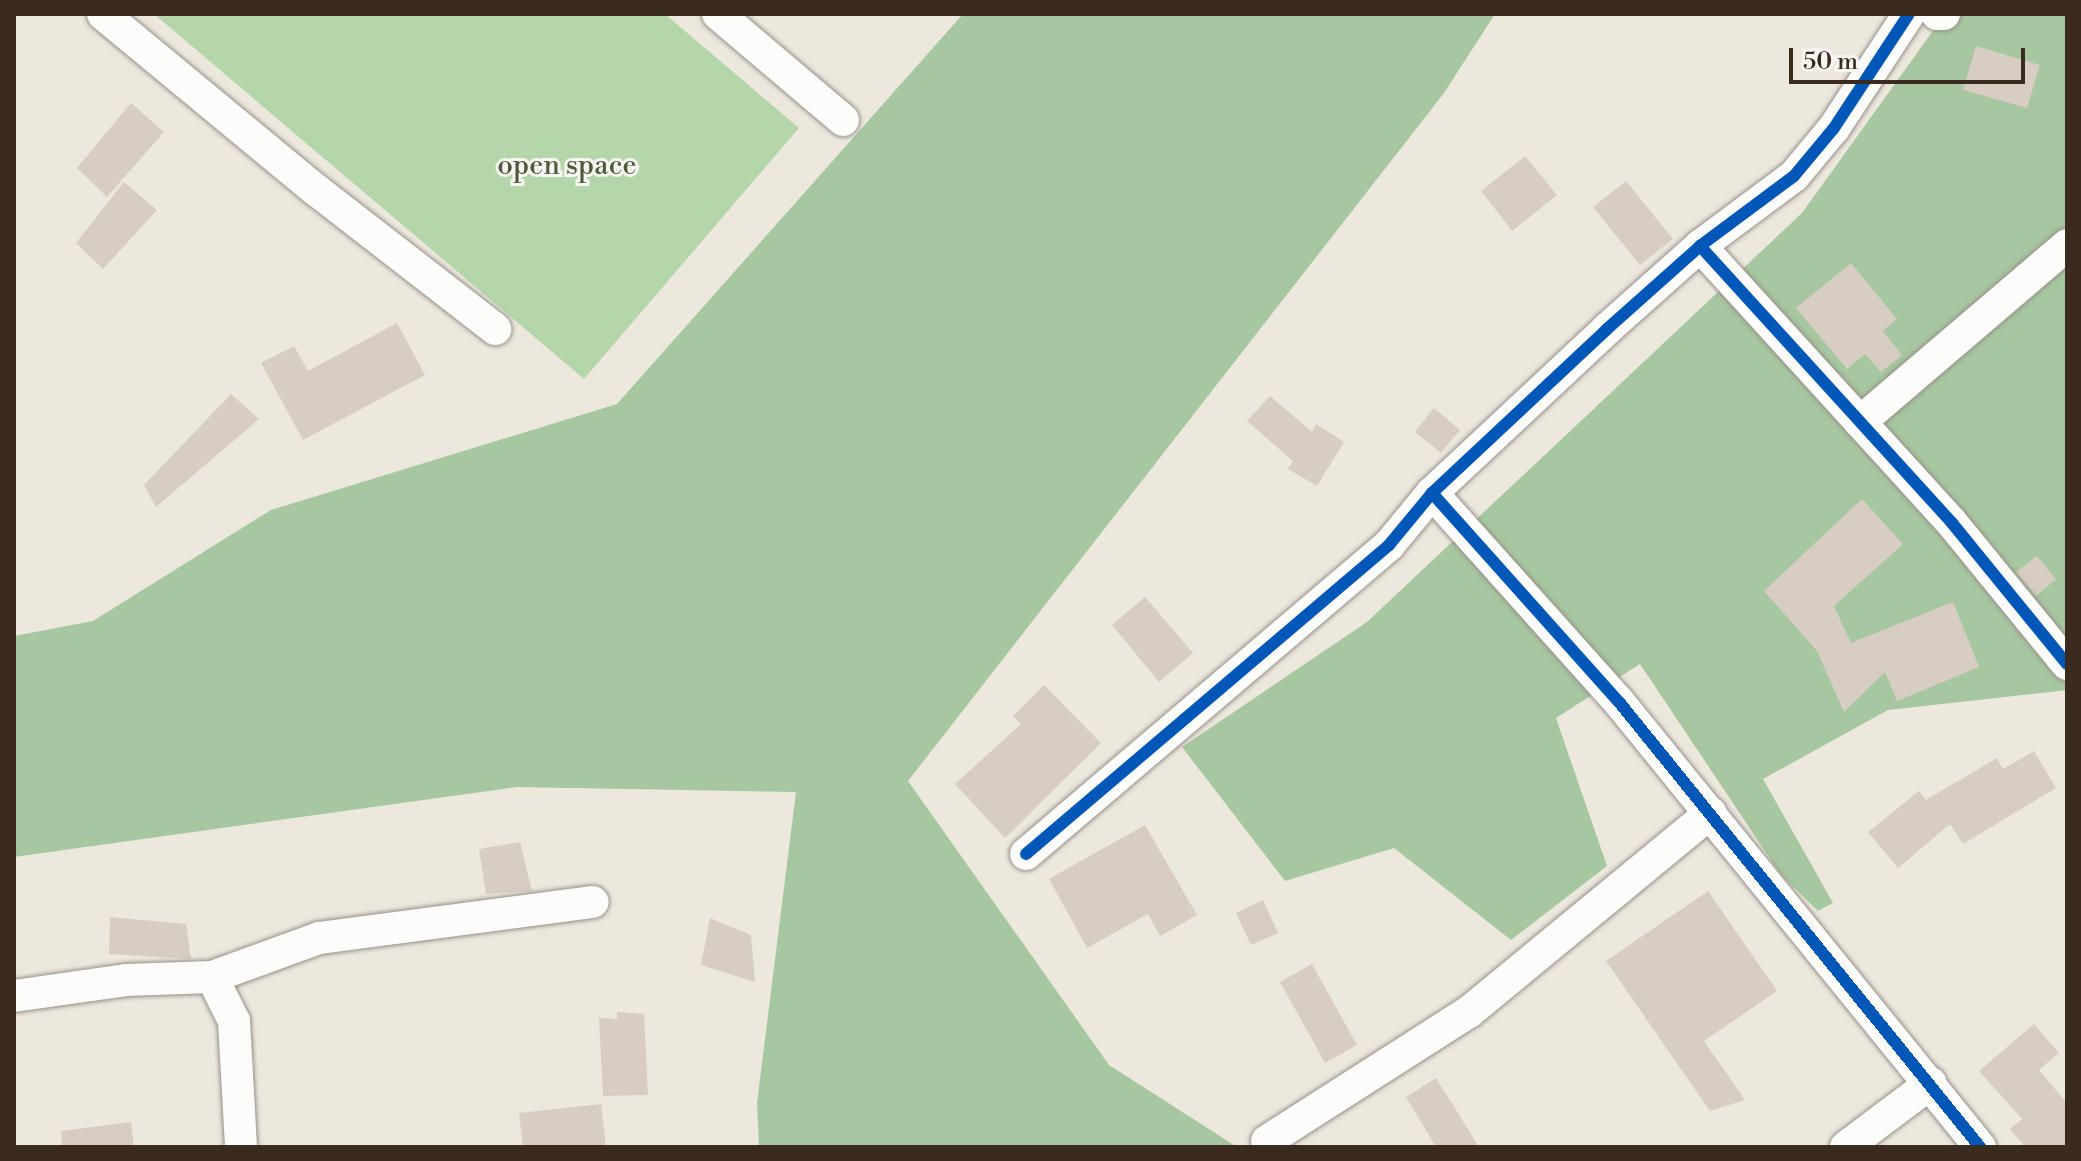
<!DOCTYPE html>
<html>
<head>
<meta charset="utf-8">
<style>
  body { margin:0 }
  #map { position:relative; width:2081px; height:1161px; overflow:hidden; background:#ede8de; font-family:"Libre Bodoni",serif }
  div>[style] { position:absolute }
  .green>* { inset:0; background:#b4d6aa }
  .forest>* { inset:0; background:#a6c7a0 }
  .building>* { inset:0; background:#d8cdc3 }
  .roads { filter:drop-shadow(0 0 2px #969089) drop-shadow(0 0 2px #969089) }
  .minor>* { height:32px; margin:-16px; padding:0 16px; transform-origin:16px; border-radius:16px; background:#fcfcfa }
  .cycleway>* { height:12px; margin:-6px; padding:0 6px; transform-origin:6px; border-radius:6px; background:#0057b8 }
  span { translate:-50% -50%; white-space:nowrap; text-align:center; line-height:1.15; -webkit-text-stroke:6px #f6f6f2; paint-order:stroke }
  .park-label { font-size:28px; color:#51593b }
  .frame { position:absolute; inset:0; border:16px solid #3b2a1e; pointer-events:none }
  .scale { position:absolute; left:1789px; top:48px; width:236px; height:36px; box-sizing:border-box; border:4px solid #3b2a1e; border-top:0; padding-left:10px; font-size:24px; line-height:28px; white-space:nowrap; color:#3b2a1e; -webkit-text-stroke:6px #f6f6f2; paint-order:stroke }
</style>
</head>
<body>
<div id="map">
  <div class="green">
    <div style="clip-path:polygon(154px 14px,665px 14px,799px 128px,584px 379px)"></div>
  </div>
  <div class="forest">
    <div style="clip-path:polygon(963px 14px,1495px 14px,1444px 93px,908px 781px,1109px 1065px,1237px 1147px,759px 1147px,757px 1103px,796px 792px,517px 787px,14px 857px,14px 636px,93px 621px,271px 510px,617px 404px)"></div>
    <div style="clip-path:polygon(1955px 14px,2067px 14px,2067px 690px,1888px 710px,1763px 779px,1833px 903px,1818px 911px,1781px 875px,1640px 664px,1556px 718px,1607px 866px,1511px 940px,1394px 848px,1285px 881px,1182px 747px,1367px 622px,1802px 213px,1935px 28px)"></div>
  </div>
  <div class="building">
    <div style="clip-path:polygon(1976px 46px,2040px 65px,2027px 108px,1963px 90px)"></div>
    <div style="clip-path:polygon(131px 103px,164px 132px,107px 197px,77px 168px)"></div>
    <div style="clip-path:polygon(1525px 156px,1557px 195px,1512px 231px,1481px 191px)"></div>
    <div style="clip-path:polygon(1626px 181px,1673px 239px,1640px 265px,1593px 207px)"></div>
    <div style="clip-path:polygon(124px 182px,157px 210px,103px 269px,76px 243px)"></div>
    <div style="clip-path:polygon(1851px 263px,1897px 319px,1883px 331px,1902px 355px,1881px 372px,1865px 354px,1847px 369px,1796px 308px)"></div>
    <div style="clip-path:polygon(397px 323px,425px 375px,303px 440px,261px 363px,294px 346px,308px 371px)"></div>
    <div style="clip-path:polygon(231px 394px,259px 419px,156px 507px,144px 485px)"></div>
    <div style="clip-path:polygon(1270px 396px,1312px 432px,1316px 424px,1344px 442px,1317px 486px,1288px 469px,1293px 461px,1247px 421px)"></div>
    <div style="clip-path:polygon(1434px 408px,1460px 430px,1441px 453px,1415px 432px)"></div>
    <div style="clip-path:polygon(1862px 499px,1903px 544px,1834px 606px,1851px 643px,1953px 602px,1979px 667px,1897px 701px,1885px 672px,1844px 712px,1817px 651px,1764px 591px)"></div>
    <div style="clip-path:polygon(2037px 556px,2056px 579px,2036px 596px,2016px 572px)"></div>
    <div style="clip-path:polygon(1145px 597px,1193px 653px,1159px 682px,1112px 625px)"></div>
    <div style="clip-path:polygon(1044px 685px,1101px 743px,1005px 838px,955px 784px,1021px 724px,1013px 716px)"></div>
    <div style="clip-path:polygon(2034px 751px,2056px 788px,1963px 844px,1950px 824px,1898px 868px,1868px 832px,1919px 791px,1926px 800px,1997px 758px,2003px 769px)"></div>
    <div style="clip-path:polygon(1145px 825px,1197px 915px,1160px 936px,1148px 914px,1087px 948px,1049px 879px)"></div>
    <div style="clip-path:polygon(520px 842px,532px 891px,486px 894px,479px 849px)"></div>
    <div style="clip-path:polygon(1708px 891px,1777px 991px,1704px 1041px,1745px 1100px,1710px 1111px,1606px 961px)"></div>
    <div style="clip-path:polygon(1263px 900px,1278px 933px,1251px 945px,1236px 913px)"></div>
    <div style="clip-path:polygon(110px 917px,186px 924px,191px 959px,109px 954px)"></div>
    <div style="clip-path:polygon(710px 918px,751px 935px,755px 982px,701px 965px)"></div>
    <div style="clip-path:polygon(1312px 964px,1357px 1045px,1325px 1063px,1280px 982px)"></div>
    <div style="clip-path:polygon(617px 1012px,644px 1014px,648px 1095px,603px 1096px,599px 1018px,617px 1019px)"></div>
    <div style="clip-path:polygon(2034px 1024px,2059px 1053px,2039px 1070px,2067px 1103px,2067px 1147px,2025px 1147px,2010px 1129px,2022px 1119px,1979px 1071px)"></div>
    <div style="clip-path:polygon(1436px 1078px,1479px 1147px,1436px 1147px,1406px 1097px)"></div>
    <div style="clip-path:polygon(601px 1104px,606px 1147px,523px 1147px,519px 1113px)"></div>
    <div style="clip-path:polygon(131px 1122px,134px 1147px,62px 1147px,61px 1131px)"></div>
  </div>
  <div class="roads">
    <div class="minor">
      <div style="left:103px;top:14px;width:276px;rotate:39.6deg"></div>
      <div style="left:316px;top:190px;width:227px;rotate:37.8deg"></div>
      <div style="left:718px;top:14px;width:164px;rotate:40.3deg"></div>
      <div style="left:1937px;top:14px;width:7px"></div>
      <div style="left:1700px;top:246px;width:374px;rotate:47.7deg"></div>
      <div style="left:1952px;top:523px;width:182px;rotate:50.8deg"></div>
      <div style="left:1860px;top:422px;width:272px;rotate:-40.5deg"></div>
      <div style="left:1432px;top:493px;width:280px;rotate:48.2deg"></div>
      <div style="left:1619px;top:702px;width:573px;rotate:50.95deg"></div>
      <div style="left:1026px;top:854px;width:477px;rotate:-40.4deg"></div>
      <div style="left:1389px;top:545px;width:67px;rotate:-50.4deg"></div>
      <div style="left:1432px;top:493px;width:240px;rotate:-43.1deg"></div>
      <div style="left:1607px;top:329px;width:125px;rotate:-41.7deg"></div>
      <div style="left:1700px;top:246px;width:117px;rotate:-36.7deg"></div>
      <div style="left:1794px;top:176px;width:62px;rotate:-50.2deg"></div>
      <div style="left:1834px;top:128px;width:136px;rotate:-56.7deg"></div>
      <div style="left:212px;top:977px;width:114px;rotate:-20deg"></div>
      <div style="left:319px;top:938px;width:276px;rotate:-7.5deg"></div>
      <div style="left:14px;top:996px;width:113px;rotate:-8.1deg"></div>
      <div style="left:126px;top:980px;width:86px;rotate:-2deg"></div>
      <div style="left:212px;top:977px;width:49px;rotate:63.4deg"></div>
      <div style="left:234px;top:1021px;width:126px;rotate:86.8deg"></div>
      <div style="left:1267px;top:1141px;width:240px;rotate:-32.6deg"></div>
      <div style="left:1469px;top:1012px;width:313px;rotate:-39.5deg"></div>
      <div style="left:1846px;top:1147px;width:106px;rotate:-37deg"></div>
    </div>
  </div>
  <div class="cycleway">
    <div style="left:1700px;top:246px;width:374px;rotate:47.7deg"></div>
    <div style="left:1952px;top:523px;width:182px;rotate:50.8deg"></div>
    <div style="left:1432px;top:493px;width:280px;rotate:48.2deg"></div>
    <div style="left:1619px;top:702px;width:573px;rotate:50.95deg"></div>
    <div style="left:1026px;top:854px;width:477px;rotate:-40.4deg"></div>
    <div style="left:1389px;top:545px;width:67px;rotate:-50.4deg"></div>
    <div style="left:1432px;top:493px;width:240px;rotate:-43.1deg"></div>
    <div style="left:1607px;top:329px;width:125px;rotate:-41.7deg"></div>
    <div style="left:1700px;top:246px;width:117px;rotate:-36.7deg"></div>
    <div style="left:1794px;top:176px;width:62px;rotate:-50.2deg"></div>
    <div style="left:1834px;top:128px;width:136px;rotate:-56.7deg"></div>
  </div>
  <div class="park-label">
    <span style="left:567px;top:166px">open space</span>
  </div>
  <div class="frame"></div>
  <div class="scale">50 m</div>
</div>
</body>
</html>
